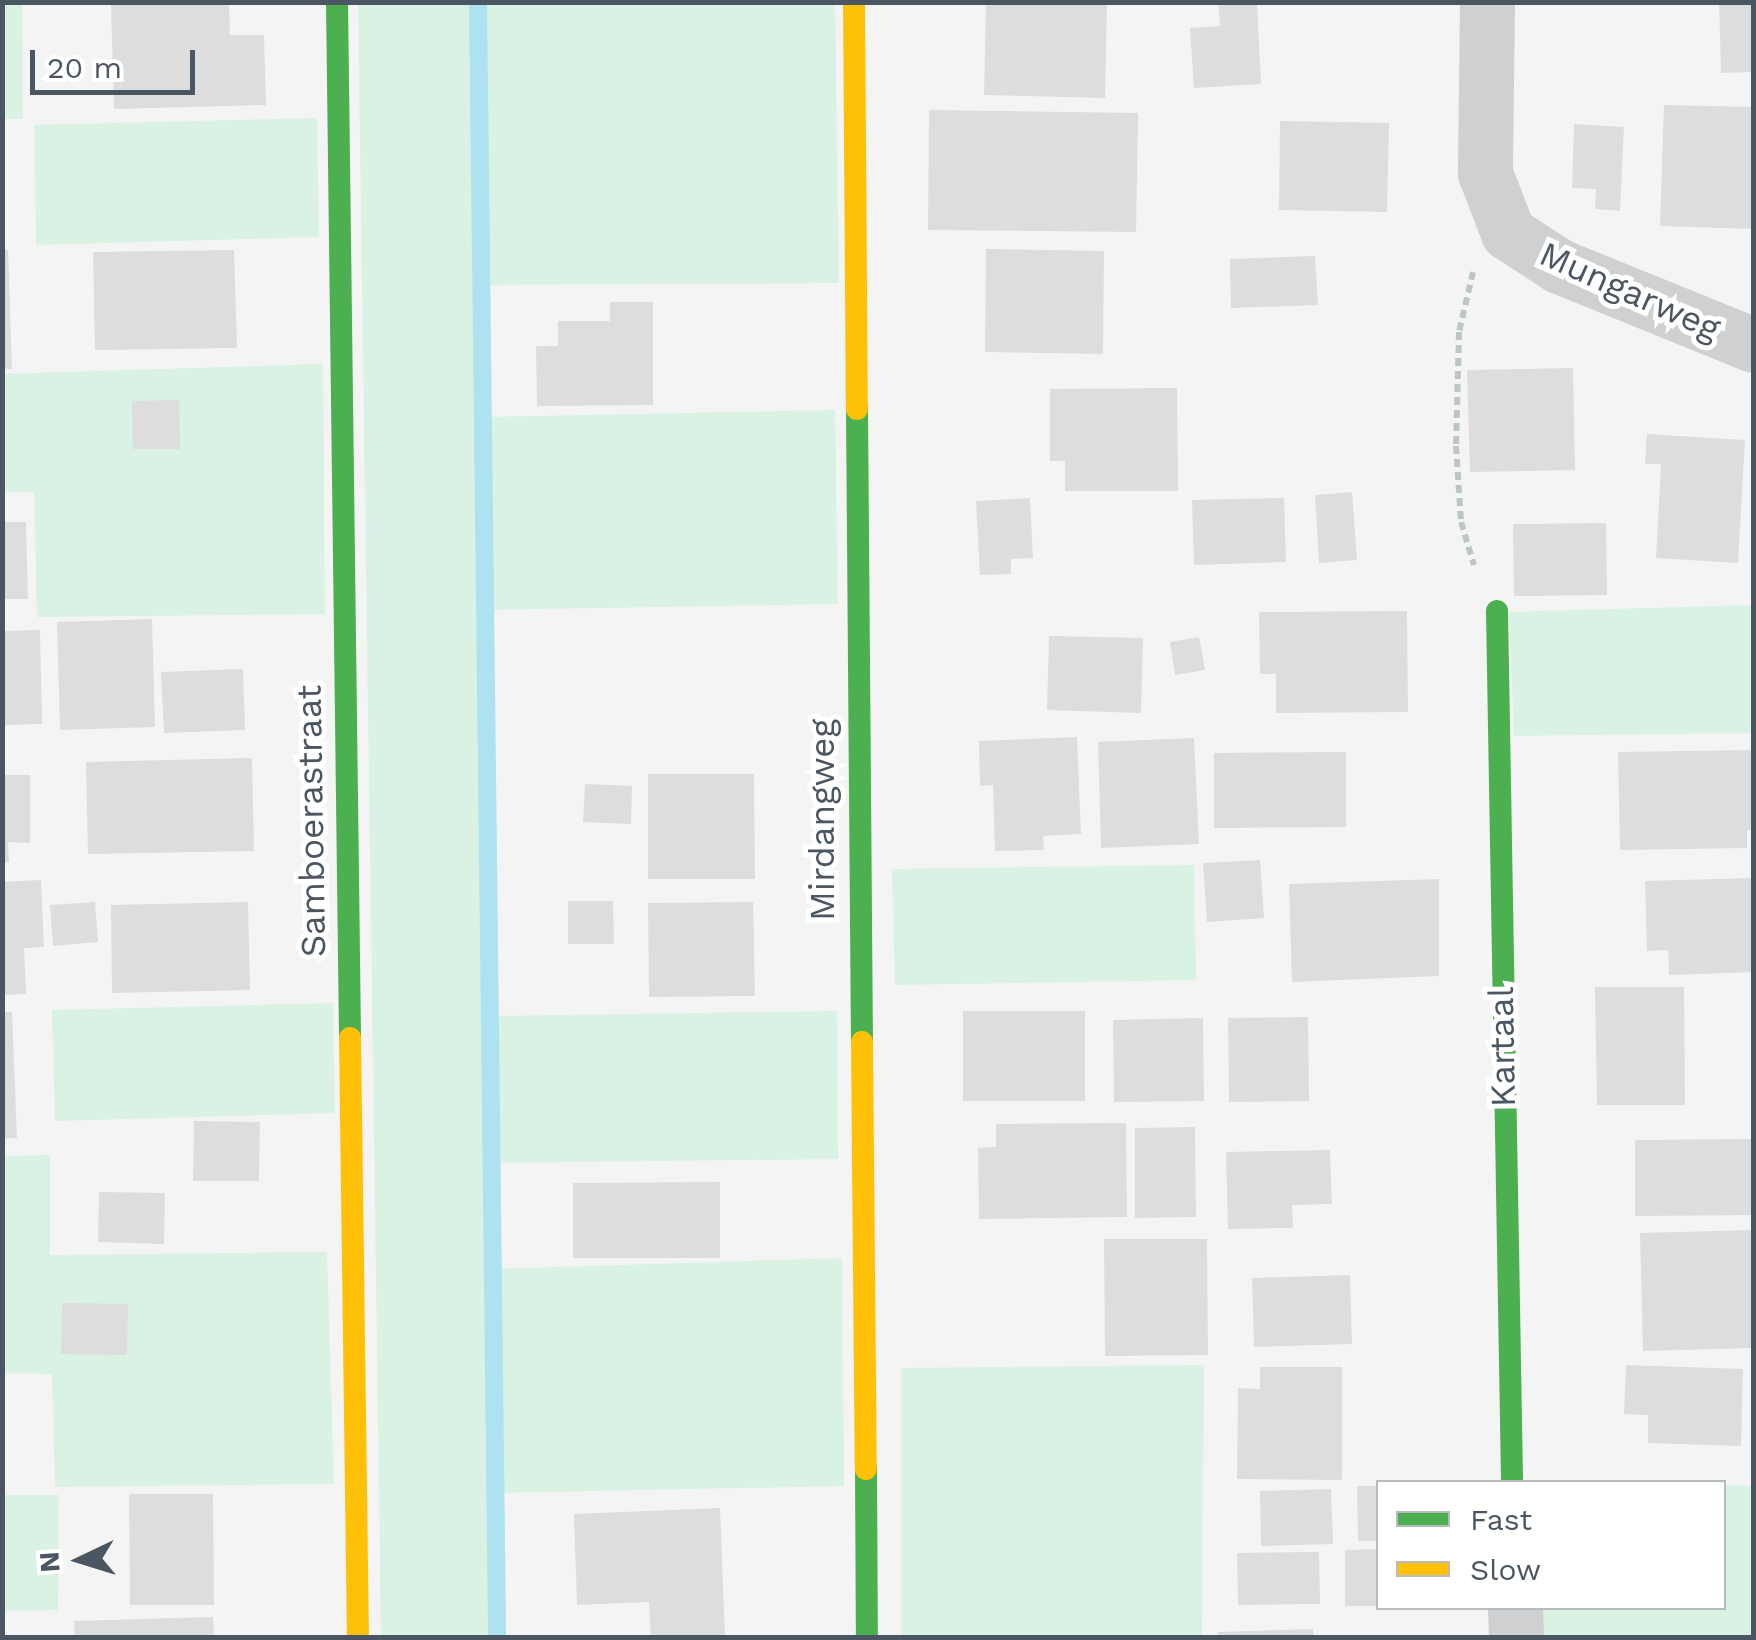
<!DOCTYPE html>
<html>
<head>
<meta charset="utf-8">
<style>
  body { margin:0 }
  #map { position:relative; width:1756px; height:1640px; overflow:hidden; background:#f4f4f4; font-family:"Work Sans",sans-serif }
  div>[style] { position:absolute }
  .green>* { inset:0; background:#d9f2e3 }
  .stream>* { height:18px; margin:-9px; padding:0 9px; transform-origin:9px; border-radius:9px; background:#aee2f0 }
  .building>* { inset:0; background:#ddddde }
  .path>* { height:6px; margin-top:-3px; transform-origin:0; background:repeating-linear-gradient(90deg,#bcc7c4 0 8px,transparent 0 13px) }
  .street>* { height:55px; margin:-27.5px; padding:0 27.5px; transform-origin:27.5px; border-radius:27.5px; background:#ced0d2 }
  .fast>* { height:22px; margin:-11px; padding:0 11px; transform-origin:11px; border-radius:11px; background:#4caf50 }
  .slow>* { height:22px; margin:-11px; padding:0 11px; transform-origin:11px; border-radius:11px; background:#ffc107 }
  span { translate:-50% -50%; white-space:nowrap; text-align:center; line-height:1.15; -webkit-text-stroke:10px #fff; paint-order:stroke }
  .street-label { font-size:35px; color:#4a5661 }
  .frame { position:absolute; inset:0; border:5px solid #4a5661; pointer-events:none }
  .legend { position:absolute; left:1376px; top:1480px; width:350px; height:130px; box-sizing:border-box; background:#fff; border:2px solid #b7bbc0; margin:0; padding:12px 18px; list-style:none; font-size:30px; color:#4a5661 }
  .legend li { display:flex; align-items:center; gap:20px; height:50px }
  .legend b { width:50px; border:2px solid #b7bbc0 }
  .north { position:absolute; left:30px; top:1510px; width:100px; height:100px; -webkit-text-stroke:8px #fff; paint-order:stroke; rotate:266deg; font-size:28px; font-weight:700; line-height:40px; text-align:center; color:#4a5661 }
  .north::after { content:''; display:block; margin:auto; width:35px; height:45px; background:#4a5661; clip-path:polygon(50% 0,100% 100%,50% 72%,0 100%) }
  .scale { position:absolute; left:30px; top:50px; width:165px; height:45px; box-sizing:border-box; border:5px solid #4a5661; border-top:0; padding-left:12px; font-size:30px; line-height:35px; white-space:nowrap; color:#4a5661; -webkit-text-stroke:8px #fff; paint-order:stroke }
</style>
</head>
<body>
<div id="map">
  <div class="green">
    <div style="clip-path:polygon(2px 3px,22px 3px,23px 119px,3px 119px)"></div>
    <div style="clip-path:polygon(358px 3px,835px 3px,839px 283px,481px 285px,483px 417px,835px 410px,838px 604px,485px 610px,490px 1016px,837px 1011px,838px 1159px,492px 1163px,493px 1269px,842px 1258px,844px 1486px,496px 1493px,497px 1637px,381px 1637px)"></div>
    <div style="clip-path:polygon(317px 118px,319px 237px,36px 245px,34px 125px)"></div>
    <div style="clip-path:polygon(323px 364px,325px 614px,37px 617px,34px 492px,3px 492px,2px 374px)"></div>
    <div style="clip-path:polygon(1753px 605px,1753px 733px,1514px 736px,1509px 612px)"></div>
    <div style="clip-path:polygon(1194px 865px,1196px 980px,895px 985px,892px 869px)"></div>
    <div style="clip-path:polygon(333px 1003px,335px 1113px,55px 1121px,52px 1010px)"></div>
    <div style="clip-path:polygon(50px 1155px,50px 1255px,327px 1252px,334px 1484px,55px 1487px,52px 1374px,3px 1373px,2px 1156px)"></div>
    <div style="clip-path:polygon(1204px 1365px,1202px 1637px,901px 1637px,901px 1368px)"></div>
    <div style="clip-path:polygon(1724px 1485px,1753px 1486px,1753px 1637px,1521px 1635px,1521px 1608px,1724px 1608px)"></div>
    <div style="clip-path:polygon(2px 1495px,59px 1495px,58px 1610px,3px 1611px)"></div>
  </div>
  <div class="stream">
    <div style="left:478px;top:2px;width:1636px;rotate:89.33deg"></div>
  </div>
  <div class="building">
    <div style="clip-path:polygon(220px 2px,229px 2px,230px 35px,264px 35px,266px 105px,114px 109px,111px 4px)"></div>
    <div style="clip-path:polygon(986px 2px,1107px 2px,1105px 98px,984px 95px)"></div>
    <div style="clip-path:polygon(1218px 2px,1257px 2px,1261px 84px,1194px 88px,1190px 28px,1220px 26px)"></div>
    <div style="clip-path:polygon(1719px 2px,1754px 2px,1754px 72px,1721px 73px)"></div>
    <div style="clip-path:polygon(1664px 105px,1754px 107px,1754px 229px,1660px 226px)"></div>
    <div style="clip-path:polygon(929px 110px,1138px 113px,1136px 232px,928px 230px)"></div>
    <div style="clip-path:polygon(1280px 121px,1389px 123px,1387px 212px,1279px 210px)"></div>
    <div style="clip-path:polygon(1574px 124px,1624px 127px,1620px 211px,1595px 209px,1596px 189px,1572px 188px)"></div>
    <div style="clip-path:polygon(986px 249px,1104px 251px,1103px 354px,985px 352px)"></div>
    <div style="clip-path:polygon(2px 250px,8px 250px,12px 369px,2px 369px)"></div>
    <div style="clip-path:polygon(234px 250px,237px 348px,95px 350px,93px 252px)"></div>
    <div style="clip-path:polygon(1315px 256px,1318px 305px,1231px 308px,1230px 259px)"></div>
    <div style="clip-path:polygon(610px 302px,653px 302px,653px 405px,537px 406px,536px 346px,558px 346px,558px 321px,610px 321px)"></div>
    <div style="clip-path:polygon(1573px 368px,1575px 470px,1470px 472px,1467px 370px)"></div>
    <div style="clip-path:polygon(1177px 388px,1178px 491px,1065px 491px,1065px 461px,1050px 461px,1050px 389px)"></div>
    <div style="clip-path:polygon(179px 400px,180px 449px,133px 449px,132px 401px)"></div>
    <div style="clip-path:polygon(1647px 434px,1745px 440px,1738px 563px,1656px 558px,1661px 464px,1645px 464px)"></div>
    <div style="clip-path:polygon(1352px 492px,1357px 560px,1319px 563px,1315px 495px)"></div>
    <div style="clip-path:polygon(1030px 498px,1033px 558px,1011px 559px,1011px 574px,980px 575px,976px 501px)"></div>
    <div style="clip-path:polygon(1284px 498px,1286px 562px,1194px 565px,1192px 500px)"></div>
    <div style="clip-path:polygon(2px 522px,26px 522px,28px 599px,2px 599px)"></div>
    <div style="clip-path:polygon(1606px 523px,1607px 595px,1514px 596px,1513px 524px)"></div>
    <div style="clip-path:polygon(1407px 611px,1408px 712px,1276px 713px,1276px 674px,1260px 674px,1259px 612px)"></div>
    <div style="clip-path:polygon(152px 619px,155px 727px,60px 730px,57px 622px)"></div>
    <div style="clip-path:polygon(40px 630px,42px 724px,2px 725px,2px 631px)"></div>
    <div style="clip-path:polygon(1049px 636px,1143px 638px,1141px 713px,1047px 710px)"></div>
    <div style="clip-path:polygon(1199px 637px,1205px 670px,1175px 675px,1170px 642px)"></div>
    <div style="clip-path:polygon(243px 669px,245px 730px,164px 733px,161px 672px)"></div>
    <div style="clip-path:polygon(1077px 737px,1081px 834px,1043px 836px,1044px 850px,995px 851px,993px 785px,980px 786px,979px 741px)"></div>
    <div style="clip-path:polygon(1194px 738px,1199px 844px,1101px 848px,1098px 742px)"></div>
    <div style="clip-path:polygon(1754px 750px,1754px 830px,1747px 830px,1747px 848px,1620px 850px,1618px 752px)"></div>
    <div style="clip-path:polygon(1346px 752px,1346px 827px,1214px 828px,1214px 753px)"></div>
    <div style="clip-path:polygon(252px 758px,254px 851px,88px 854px,86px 762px)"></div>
    <div style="clip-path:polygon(648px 774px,754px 774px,755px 879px,648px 879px)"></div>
    <div style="clip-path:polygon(2px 775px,30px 775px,30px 843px,8px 842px,9px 862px,2px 862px)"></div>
    <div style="clip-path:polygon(585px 784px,632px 786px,631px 824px,583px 822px)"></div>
    <div style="clip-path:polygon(1260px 860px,1264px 918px,1207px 922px,1203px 863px)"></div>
    <div style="clip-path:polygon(1754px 878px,1754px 972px,1669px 975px,1668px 950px,1647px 951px,1645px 881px)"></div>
    <div style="clip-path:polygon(1439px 879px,1439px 976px,1292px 982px,1289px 884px)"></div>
    <div style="clip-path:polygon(41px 880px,44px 947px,24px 948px,26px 994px,2px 995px,2px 882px)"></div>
    <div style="clip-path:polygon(568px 901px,613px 901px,614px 944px,568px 944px)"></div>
    <div style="clip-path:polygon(95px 902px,98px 942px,53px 946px,50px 905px)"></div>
    <div style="clip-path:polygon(248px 902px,250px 990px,112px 993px,111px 905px)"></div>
    <div style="clip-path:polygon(753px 902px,755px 996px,649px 997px,648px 903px)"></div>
    <div style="clip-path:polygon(1595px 987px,1684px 987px,1685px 1105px,1597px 1105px)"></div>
    <div style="clip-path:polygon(963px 1011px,1085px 1011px,1085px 1101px,963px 1101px)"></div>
    <div style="clip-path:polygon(2px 1012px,12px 1012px,17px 1138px,2px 1139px)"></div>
    <div style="clip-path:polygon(1308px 1017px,1309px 1101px,1229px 1102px,1228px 1018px)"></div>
    <div style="clip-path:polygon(1203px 1018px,1204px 1101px,1114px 1102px,1113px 1020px)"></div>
    <div style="clip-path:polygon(194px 1121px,260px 1122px,259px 1181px,193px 1181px)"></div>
    <div style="clip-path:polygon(1126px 1123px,1127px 1217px,979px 1219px,978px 1148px,996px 1147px,996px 1124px)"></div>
    <div style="clip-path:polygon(1195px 1127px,1196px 1217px,1135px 1218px,1135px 1128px)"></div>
    <div style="clip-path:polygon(1754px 1139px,1754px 1215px,1635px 1216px,1635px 1140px)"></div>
    <div style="clip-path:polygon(1330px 1150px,1332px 1204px,1292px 1205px,1293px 1228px,1228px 1229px,1226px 1152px)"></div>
    <div style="clip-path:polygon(720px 1182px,720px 1258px,573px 1258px,573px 1183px)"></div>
    <div style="clip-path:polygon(99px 1192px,165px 1193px,164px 1244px,98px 1242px)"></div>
    <div style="clip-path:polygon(1754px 1230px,1754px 1348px,1643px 1351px,1640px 1233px)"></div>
    <div style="clip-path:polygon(1104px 1239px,1207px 1239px,1208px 1355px,1105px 1356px)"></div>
    <div style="clip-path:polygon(1350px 1275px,1352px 1344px,1254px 1347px,1252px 1278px)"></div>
    <div style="clip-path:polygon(62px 1303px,128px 1304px,127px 1355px,61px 1354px)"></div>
    <div style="clip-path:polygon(1626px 1365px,1743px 1369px,1741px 1446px,1648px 1443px,1648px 1415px,1624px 1414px)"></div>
    <div style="clip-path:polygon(1260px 1367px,1342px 1367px,1342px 1480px,1237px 1479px,1238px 1388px,1260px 1389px)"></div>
    <div style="clip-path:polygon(1357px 1486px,1378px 1486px,1378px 1541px,1358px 1541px)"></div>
    <div style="clip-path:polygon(1331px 1489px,1333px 1544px,1261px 1546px,1260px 1491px)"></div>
    <div style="clip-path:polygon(129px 1494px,213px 1494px,214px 1605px,130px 1605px)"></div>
    <div style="clip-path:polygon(720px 1508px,725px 1635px,651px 1638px,649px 1602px,577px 1605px,574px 1514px)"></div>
    <div style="clip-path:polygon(1378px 1549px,1378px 1606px,1345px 1606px,1345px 1550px)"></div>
    <div style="clip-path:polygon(1319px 1552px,1320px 1604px,1238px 1605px,1237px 1553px)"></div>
    <div style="clip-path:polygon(213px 1617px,214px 1638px,75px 1638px,74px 1621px)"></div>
    <div style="clip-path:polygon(1313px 1629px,1314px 1638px,1218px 1638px,1218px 1632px)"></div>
  </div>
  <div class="path">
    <div style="left:1473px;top:272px;width:62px;rotate:103.1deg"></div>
    <div style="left:1459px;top:332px;width:114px;rotate:91.5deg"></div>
    <div style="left:1456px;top:446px;width:76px;rotate:86.2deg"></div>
    <div style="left:1461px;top:522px;width:45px;rotate:73.2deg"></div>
  </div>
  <div class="street">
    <div style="left:1487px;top:2px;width:171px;rotate:90.7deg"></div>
    <div style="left:1485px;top:173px;width:64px;rotate:69deg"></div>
    <div style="left:1508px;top:233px;width:61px;rotate:32.9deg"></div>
    <div style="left:1559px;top:266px;width:210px;rotate:22.1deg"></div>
    <div style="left:1515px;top:1608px;width:30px;rotate:88deg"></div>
  </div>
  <div class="fast">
    <div style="left:337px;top:2px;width:1036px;rotate:89.28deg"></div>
    <div style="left:857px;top:409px;width:633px;rotate:89.55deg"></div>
    <div style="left:1497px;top:611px;width:871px;rotate:89.01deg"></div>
    <div style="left:866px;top:1469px;width:169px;rotate:89.7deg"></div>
  </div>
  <div class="slow">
    <div style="left:854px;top:2px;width:407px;rotate:89.6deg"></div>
    <div style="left:350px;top:1038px;width:600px;rotate:89.24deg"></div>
    <div style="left:862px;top:1042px;width:427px;rotate:89.5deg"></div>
  </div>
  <div class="street-label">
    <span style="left:1630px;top:291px;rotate:24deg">Mungarweg</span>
    <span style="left:822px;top:820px;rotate:-90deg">Mirdangweg</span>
    <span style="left:311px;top:821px;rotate:-91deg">Samboerastraat</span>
    <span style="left:1502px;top:1047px;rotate:-91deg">Kartaal</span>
  </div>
  <div class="frame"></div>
  <ul class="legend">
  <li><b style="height:12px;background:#4caf50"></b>Fast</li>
  <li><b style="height:12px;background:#ffc107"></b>Slow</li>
  </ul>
  <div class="north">N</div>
  <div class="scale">20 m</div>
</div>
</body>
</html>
